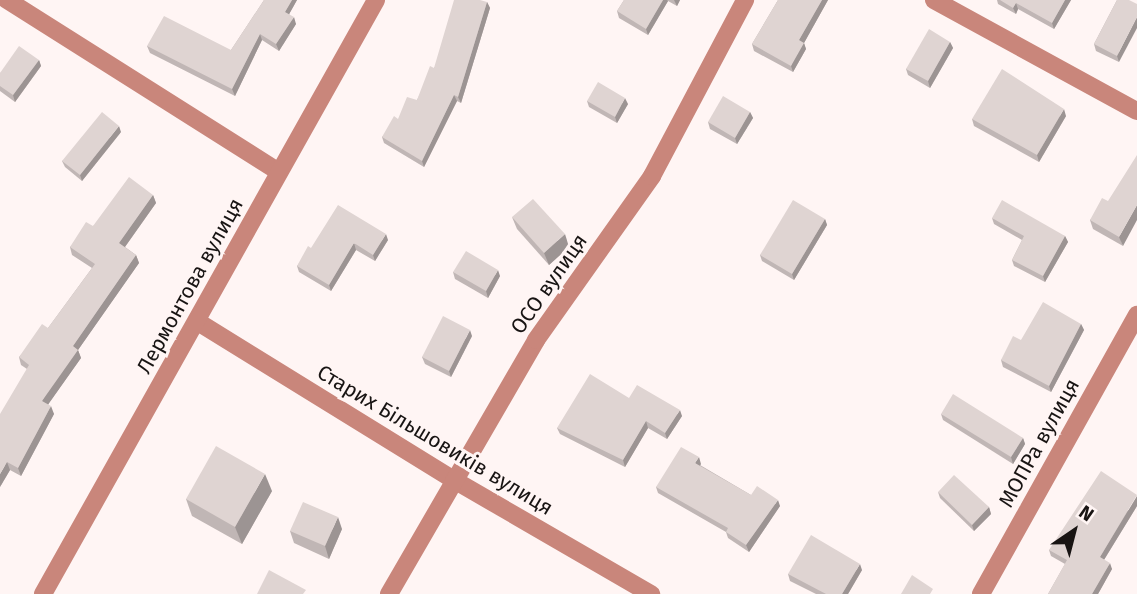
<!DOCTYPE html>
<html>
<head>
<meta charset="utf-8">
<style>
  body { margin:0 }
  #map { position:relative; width:1137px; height:594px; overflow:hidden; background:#fff5f4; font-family:"Fira Sans",sans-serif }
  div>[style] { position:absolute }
  .minor>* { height:18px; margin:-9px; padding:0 9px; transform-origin:9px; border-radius:9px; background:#c9867b }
  .wall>* { inset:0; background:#c0b6b5 }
  .shaded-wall>* { inset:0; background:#9c9493 }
  .building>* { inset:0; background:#dfd4d2 }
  span { translate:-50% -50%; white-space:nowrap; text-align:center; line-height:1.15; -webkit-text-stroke:6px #fff5f4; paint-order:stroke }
  .street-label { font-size:21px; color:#181413 }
  .north { position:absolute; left:1039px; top:496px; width:70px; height:70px; -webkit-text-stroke:5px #fff5f4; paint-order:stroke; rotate:35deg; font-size:19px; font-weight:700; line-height:28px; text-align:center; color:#181413 }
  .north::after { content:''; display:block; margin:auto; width:24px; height:32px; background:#181413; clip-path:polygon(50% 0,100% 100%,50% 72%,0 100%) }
</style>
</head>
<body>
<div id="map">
  <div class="minor">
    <div style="left:7px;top:0;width:320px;rotate:32.3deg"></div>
    <div style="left:934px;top:0;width:231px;rotate:28.7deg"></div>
    <div style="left:198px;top:322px;width:301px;rotate:31.7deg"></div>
    <div style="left:454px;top:480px;width:228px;rotate:30.1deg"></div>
    <div style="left:43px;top:594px;width:681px;rotate:-60.72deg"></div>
    <div style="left:389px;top:594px;width:293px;rotate:-59.9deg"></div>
    <div style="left:536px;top:340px;width:201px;rotate:-54.7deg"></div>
    <div style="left:652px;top:176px;width:199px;rotate:-62.1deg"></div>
    <div style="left:981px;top:594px;width:320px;rotate:-60.8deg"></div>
  </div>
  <div class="wall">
    <div style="clip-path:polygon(264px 0,297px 0,289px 14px,296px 24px,279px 51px,262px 40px,235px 96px,150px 53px,147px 46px,231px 50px)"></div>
    <div style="clip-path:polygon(624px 0,680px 0,677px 6px,668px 1px,648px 35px,619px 18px,617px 11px)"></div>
    <div style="clip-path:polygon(778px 0,828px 0,804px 43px,806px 49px,793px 72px,754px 51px,752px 44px)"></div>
    <div style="clip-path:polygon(997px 0,1071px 0,1054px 29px,1018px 9px,1016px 14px,998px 4px)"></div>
    <div style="clip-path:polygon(1117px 0,1119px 62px,1096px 51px,1094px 44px)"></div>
    <div style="clip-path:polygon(487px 2px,490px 8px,461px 103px,457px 101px,424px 167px,384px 143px,382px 137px,417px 100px,434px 68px)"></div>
    <div style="clip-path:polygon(950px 42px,953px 48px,930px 88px,908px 75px,906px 69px)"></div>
    <div style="clip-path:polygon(39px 60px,41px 66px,15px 102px,0 91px,0 73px)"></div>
    <div style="clip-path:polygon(587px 101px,628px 104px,617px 123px,589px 107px)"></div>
    <div style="clip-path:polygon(750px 112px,753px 118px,737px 144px,710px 129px,708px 122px)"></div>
    <div style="clip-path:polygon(1066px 116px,1039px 162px,974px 126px,972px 119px)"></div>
    <div style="clip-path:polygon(121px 132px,82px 181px,65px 167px,62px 161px)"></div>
    <div style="clip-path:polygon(153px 195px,156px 203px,125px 247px,136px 255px,139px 263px,78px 350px,81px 358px,48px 404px,54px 414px,21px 476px,10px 470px,0 487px,27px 369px,21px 365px,19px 357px,48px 328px,92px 268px,72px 255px,70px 247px,93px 226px)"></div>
    <div style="clip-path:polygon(1108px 201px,1123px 246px,1093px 229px,1090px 220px)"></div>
    <div style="clip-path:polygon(512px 217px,569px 247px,549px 265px,517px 229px)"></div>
    <div style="clip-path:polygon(992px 218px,1065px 236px,1068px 242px,1045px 282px,1014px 266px,1012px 260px,1022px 240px,994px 224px)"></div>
    <div style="clip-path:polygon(825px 219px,827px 225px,794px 280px,762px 261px,760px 255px)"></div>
    <div style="clip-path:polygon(388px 240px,375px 261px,356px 250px,331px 291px,299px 272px,297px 266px,311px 248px)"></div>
    <div style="clip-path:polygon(453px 272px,500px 276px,488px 298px,455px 279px)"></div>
    <div style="clip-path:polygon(1081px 324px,1084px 330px,1051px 392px,1003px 367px,1001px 360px,1021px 340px)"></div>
    <div style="clip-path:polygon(472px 336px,451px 377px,425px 364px,422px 357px)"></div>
    <div style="clip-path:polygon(629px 398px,682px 416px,667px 439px,648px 428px,625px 467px,560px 434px,557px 428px)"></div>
    <div style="clip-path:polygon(941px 414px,1023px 438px,1025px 444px,1013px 464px,943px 420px)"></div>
    <div style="clip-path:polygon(701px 464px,700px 465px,751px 495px,780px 506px,749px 552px,728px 538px,726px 532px,658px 493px,656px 487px)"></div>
    <div style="clip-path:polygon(272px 491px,242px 544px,192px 516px,186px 499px)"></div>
    <div style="clip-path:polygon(938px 492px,989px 507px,991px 514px,974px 531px,940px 498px)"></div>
    <div style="clip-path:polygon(1137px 506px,1104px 560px,1112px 569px,1098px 594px,1048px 594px,1065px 564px,1051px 556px,1049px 550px)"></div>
    <div style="clip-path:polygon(342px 529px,329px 559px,294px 543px,290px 531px)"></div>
    <div style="clip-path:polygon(862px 570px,848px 594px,816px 594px,790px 581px,788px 574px)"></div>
  </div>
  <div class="shaded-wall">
    <div style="clip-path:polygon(292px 0,297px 0,287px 18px,285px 12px)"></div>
    <div style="clip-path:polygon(663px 0,667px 0,668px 1px,648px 35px,646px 29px)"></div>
    <div style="clip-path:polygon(674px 0,680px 0,677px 6px)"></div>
    <div style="clip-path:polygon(822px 0,828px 0,804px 43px,806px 49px,793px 72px,791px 66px,799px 40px)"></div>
    <div style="clip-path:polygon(1065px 0,1071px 0,1054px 29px,1052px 23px)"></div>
    <div style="clip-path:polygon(487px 2px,490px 8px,461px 103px,458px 97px)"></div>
    <div style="clip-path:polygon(1016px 3px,1018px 9px,1016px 14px,1013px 8px)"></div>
    <div style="clip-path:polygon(294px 17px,296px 24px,279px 51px,276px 44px)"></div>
    <div style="clip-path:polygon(1137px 17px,1137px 28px,1119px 62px,1117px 56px)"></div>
    <div style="clip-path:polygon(260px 34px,262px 40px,235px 96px,232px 89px)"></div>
    <div style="clip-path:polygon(950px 42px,953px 48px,930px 88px,928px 81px)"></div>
    <div style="clip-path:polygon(39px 60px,41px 66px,15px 102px,13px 95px)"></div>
    <div style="clip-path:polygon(454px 95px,457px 101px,424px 167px,422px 161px)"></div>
    <div style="clip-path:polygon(625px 98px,628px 104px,617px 123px,615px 117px)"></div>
    <div style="clip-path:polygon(1064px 109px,1066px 116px,1039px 162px,1037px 155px)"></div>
    <div style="clip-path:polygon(750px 112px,753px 118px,737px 144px,735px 138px)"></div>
    <div style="clip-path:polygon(119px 126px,121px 132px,82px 181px,80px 175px)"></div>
    <div style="clip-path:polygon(153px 195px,156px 203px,122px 251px,119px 243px)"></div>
    <div style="clip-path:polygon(1137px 205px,1137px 220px,1123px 246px,1119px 237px)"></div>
    <div style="clip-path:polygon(825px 219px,827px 225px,794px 280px,792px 274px)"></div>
    <div style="clip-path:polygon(386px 234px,388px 240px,375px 261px,373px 255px)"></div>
    <div style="clip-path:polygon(565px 234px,569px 247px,549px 265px,544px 253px)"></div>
    <div style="clip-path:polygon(1065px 236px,1068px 242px,1045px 282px,1043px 276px)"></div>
    <div style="clip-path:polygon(354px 243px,356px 250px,331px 291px,329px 285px)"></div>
    <div style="clip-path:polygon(136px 255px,139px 263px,78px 350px,81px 358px,45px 409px,42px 401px,73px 346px)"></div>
    <div style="clip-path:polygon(498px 270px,500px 276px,488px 298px,486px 291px)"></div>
    <div style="clip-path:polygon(1081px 324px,1084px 330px,1051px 392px,1049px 386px)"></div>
    <div style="clip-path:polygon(470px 330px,472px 336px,451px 377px,449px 371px)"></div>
    <div style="clip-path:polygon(51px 406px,54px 414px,21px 476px,18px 468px)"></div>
    <div style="clip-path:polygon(680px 410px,682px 416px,667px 439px,665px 433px)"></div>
    <div style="clip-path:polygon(646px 421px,648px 428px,625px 467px,623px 460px)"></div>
    <div style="clip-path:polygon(1023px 438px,1025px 444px,1013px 464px,1011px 457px)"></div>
    <div style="clip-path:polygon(699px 457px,701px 464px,698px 469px,695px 463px)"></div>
    <div style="clip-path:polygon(7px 462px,10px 470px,0 487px,0 474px)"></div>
    <div style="clip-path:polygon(265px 474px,272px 491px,242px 544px,235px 527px)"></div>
    <div style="clip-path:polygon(1137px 496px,1137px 506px,1102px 563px,1100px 557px)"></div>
    <div style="clip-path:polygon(778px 500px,780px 506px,749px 552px,746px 545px)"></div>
    <div style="clip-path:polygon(989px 507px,991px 514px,974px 531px,972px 525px)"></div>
    <div style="clip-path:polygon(338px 517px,342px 529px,329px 559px,325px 546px)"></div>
    <div style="clip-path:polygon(1110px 563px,1112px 569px,1098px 594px,1092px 594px)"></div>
    <div style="clip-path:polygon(860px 564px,862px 570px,848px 594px,842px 594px)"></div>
  </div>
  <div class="building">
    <div style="clip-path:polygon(264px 0,292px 0,285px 12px,294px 17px,276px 44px,260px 34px,232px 89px,147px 46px,164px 16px,231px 50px)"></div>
    <div style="clip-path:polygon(454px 0,480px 0,487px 2px,458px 97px,454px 95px,422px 161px,382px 137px,394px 116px,398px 119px,407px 97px,417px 100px,430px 66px,434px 68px)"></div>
    <div style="clip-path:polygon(624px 0,663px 0,646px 29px,617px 11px)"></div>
    <div style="clip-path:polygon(778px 0,822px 0,799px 40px,804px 43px,791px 66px,752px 44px)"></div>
    <div style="clip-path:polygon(1000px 0,1065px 0,1052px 23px,1016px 3px,1013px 8px)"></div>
    <div style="clip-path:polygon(1117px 0,1129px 0,1137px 4px,1137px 17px,1117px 56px,1094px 44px)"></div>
    <div style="clip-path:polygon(929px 29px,950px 42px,928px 81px,906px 69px)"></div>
    <div style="clip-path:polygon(19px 46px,39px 60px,13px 95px,0 86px,0 73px)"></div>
    <div style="clip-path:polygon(1002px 69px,1064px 109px,1037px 155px,972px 119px)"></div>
    <div style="clip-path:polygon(598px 82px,625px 98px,615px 117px,587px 101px)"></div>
    <div style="clip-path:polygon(723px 96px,750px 112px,735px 138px,708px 122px)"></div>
    <div style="clip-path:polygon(102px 112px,119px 126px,80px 175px,62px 161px)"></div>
    <div style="clip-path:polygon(1137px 155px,1137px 205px,1119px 237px,1090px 220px,1102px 198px,1108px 201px)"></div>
    <div style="clip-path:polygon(129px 177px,153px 195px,119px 243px,136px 255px,73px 346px,78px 350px,42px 401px,51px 406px,18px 468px,7px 462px,0 474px,0 414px,29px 365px,19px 357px,42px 324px,48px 328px,95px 264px,70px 247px,86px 222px,93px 226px)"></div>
    <div style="clip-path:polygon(533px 199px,565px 234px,544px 253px,512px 217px)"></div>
    <div style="clip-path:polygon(793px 200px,825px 219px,792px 274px,760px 255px)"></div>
    <div style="clip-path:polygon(1002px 200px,1065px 236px,1043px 276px,1012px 260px,1024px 236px,992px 218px)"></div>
    <div style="clip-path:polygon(338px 205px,386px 234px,373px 255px,354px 243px,329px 285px,297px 266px,308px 246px,311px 248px)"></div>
    <div style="clip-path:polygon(466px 251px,498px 270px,486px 291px,453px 272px)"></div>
    <div style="clip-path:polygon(1043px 302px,1081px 324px,1049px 386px,1001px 360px,1013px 336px,1021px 340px)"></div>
    <div style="clip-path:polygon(443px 316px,470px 330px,449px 371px,422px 357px)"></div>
    <div style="clip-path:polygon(590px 374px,629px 398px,637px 385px,680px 410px,665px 433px,646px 421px,623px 460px,557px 428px)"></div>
    <div style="clip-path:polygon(953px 394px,1023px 438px,1011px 457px,941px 414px)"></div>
    <div style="clip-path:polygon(216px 446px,265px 474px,235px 527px,186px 499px)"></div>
    <div style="clip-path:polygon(681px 447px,699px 457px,695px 463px,751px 495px,757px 486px,778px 500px,746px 545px,726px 532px,728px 528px,656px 487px)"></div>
    <div style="clip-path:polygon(1101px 471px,1137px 495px,1100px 557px,1110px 563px,1092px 594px,1048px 594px,1067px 560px,1049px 550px)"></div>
    <div style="clip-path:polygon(954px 475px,989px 507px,972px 525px,938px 492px)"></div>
    <div style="clip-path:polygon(303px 502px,338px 517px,325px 546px,290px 531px)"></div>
    <div style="clip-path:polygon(811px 535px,860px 564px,842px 594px,826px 594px,788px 574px)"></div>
    <div style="clip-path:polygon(269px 570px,306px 590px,303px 594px,257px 594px)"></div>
    <div style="clip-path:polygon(912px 575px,933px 589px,930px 594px,901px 594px)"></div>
  </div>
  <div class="street-label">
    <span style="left:549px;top:284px;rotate:-55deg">ОСО вулиця</span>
    <span style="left:190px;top:286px;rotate:-61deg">Лермонтова вулиця</span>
    <span style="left:435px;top:440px;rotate:31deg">Старих Більшовиків вулиця</span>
    <span style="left:1039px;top:443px;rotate:-61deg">МОПРа вулиця</span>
  </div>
  <div class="north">N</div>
</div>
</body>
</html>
